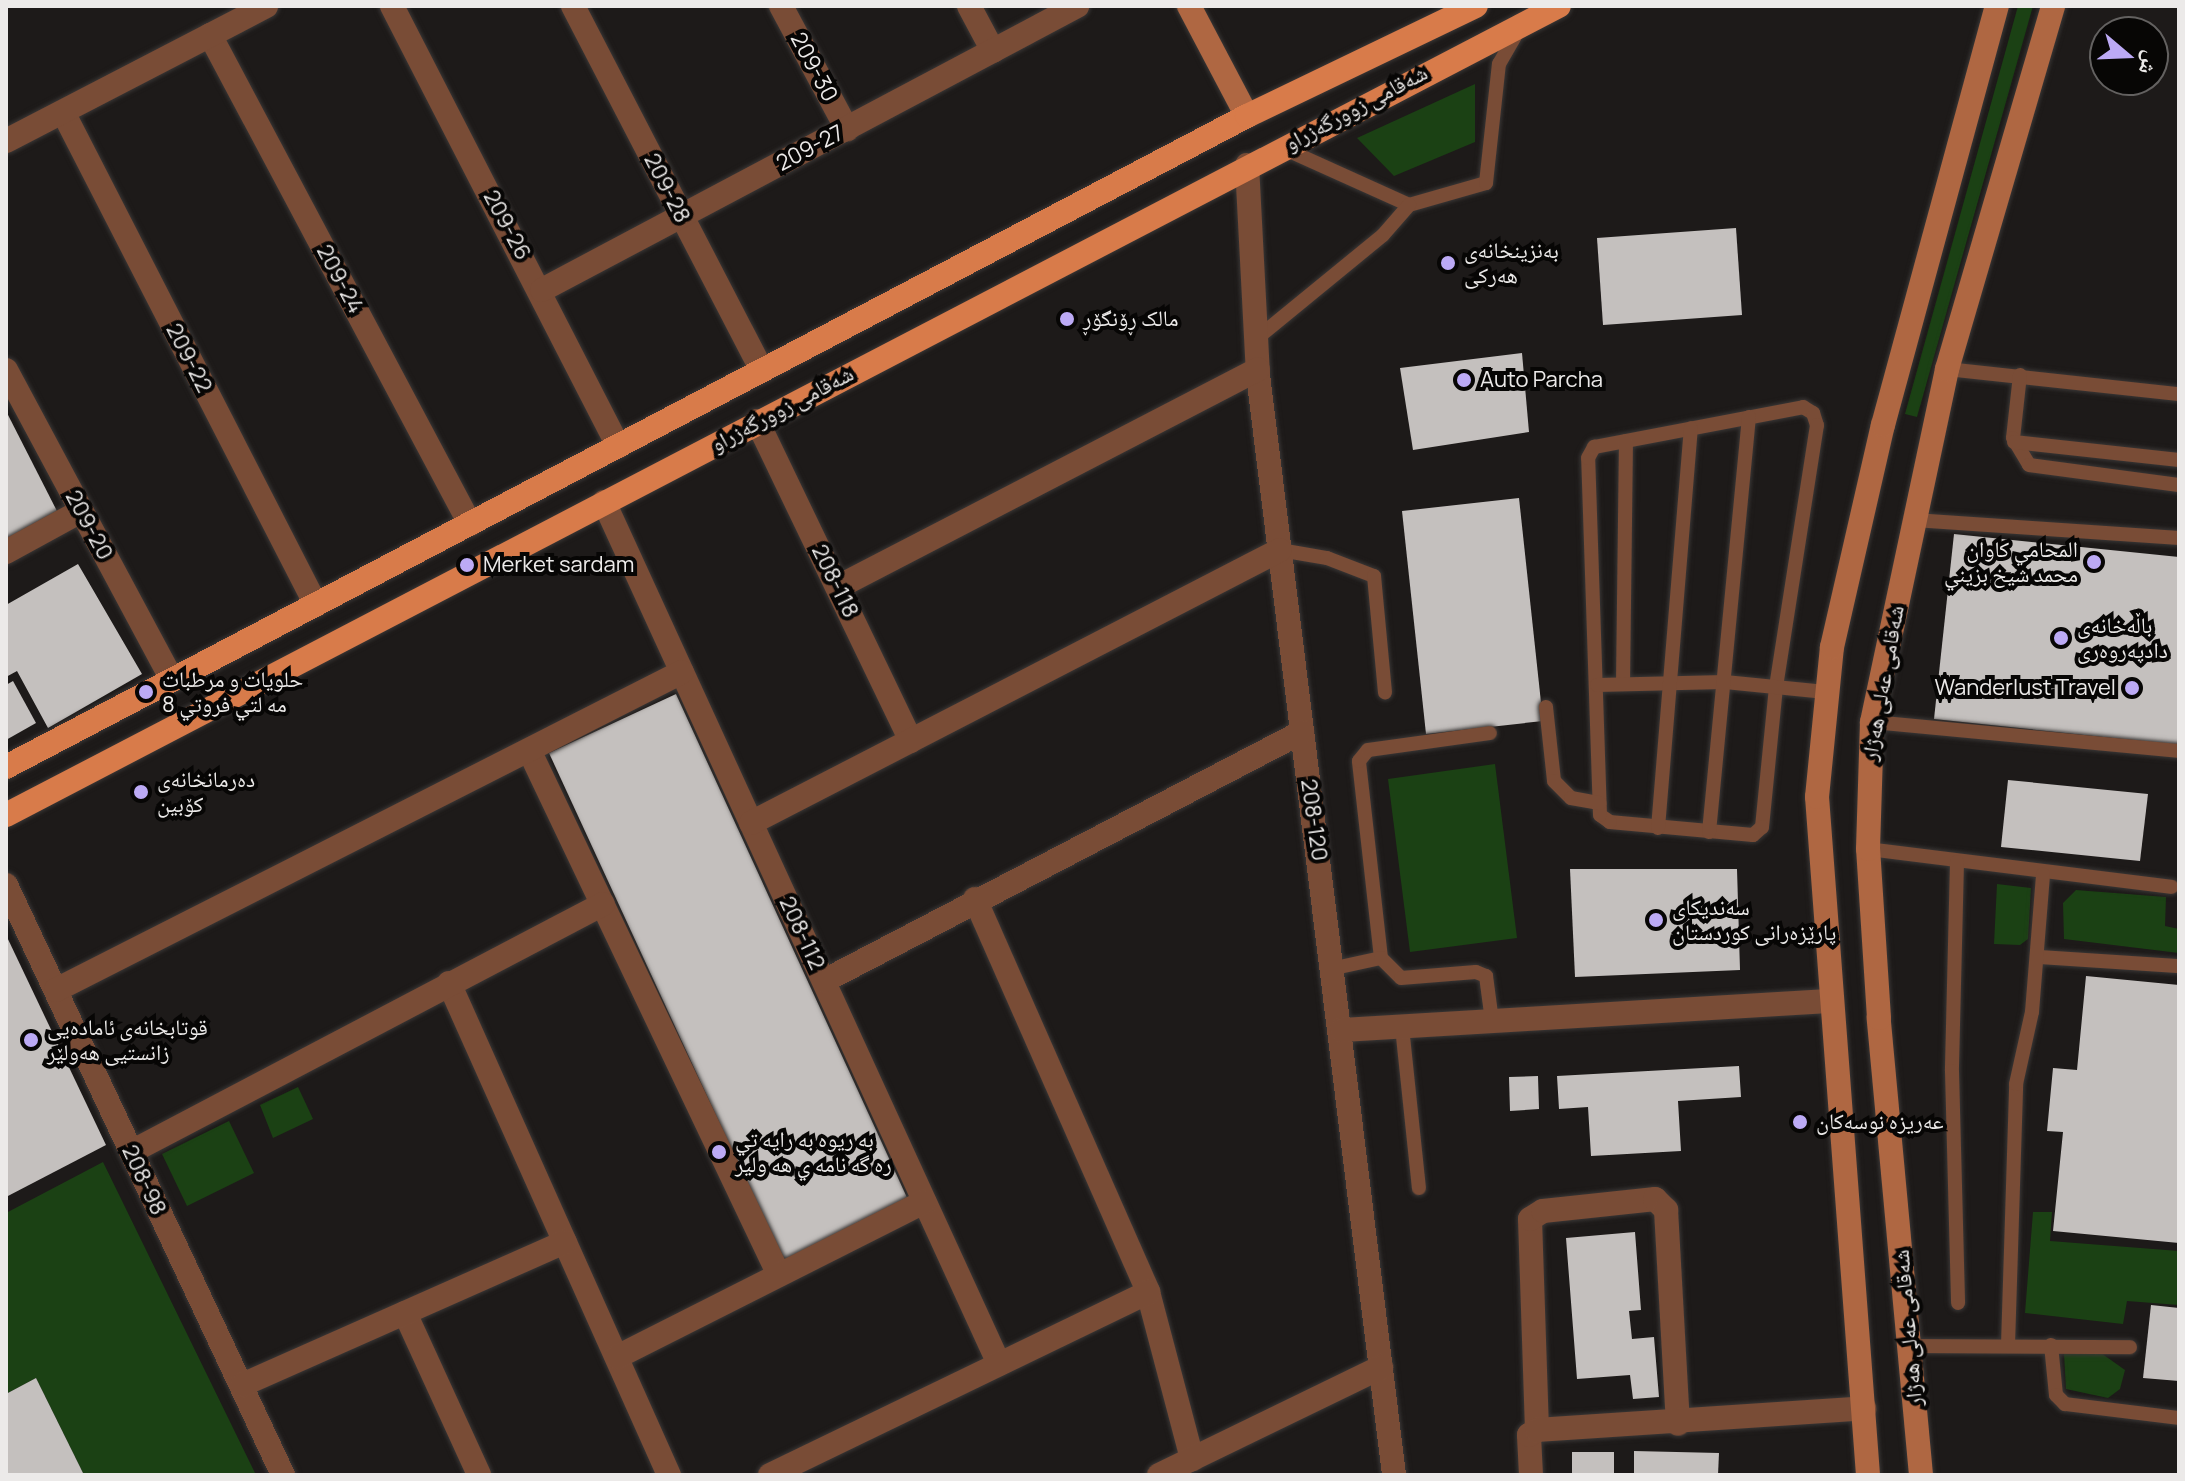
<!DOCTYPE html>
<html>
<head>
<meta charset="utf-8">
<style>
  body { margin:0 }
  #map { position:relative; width:2185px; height:1481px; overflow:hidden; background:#1d1a19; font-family:Manrope,"Noto Naskh Arabic",sans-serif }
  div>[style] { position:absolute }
  .green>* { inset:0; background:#1b4114 }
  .building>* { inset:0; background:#c4c0be }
  .roads { filter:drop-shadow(0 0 2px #3a3736) drop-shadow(0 0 2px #3a3736) }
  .lane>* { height:14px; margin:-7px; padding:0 7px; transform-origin:7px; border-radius:7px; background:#794c36 }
  .street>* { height:24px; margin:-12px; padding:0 12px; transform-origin:12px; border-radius:12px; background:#794c36 }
  .secondary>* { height:24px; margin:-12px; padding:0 12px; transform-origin:12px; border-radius:12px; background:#af6742 }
  .primary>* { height:24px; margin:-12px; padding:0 12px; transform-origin:12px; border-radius:12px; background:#d87b4a }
  .dots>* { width:22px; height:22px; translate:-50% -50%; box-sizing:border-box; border:4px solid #070605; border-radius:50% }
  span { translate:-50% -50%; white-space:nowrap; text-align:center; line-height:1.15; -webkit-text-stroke:8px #070605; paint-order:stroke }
  .street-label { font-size:22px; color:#eceae9 }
  .poi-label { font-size:22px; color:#eceae9 }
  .left { translate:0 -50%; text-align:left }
  .right { translate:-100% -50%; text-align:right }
  .frame { position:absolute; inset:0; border:8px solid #eceae9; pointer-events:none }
  .north { position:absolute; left:2089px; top:16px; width:80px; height:80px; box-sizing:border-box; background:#070605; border:2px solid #636160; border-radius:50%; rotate:109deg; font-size:22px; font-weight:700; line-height:32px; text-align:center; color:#eceae9 }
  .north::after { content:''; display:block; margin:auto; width:28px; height:36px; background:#bcaaf5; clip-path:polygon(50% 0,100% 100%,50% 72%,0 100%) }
</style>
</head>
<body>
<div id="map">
  <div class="green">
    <div style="clip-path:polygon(2018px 6px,2033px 6px,1917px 417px,1905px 414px)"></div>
    <div style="clip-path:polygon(1475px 84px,1475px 142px,1394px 176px,1357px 138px)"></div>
    <div style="clip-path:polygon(1495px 764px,1517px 938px,1410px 952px,1388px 779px)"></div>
    <div style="clip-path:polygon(1997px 884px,2031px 888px,2028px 939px,2020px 945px,1994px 944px)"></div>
    <div style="clip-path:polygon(2076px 890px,2166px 897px,2165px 926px,2179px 929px,2179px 953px,2064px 939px,2063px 903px)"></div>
    <div style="clip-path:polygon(298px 1087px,313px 1119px,273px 1138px,260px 1105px)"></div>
    <div style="clip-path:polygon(229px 1121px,254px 1173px,187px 1206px,162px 1154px)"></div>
    <div style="clip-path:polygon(103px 1162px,256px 1475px,84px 1475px,36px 1378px,6px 1394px,6px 1213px)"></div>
    <div style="clip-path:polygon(2033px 1212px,2052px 1212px,2050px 1241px,2179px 1251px,2179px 1305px,2127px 1301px,2123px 1324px,2025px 1313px)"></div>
    <div style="clip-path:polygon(2101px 1353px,2125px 1370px,2120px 1389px,2108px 1398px,2066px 1389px,2064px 1354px)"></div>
  </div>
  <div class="building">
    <div style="clip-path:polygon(1736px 228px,1742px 315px,1603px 325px,1597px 238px)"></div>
    <div style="clip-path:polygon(1522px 353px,1529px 432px,1413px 450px,1400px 368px)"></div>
    <div style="clip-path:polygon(6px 411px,59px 515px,6px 542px)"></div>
    <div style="clip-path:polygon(1519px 498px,1543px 721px,1426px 734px,1402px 511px)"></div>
    <div style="clip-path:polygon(1954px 534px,2179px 557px,2179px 745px,1934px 719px)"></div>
    <div style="clip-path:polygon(78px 564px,142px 674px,48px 728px,17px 671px,6px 677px,6px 605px)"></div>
    <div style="clip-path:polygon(13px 681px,36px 723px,6px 740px,6px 685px)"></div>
    <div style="clip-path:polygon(676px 694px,910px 1204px,783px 1261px,549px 753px)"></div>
    <div style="clip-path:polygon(2008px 780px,2148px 794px,2140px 861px,2001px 847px)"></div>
    <div style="clip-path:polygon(1570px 869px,1737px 869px,1740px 970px,1575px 977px)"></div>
    <div style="clip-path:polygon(6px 935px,106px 1145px,6px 1197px)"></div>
    <div style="clip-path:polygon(2086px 976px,2179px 985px,2179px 1243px,2053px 1231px,2063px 1132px,2047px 1131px,2053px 1068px,2077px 1070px)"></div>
    <div style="clip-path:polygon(1739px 1066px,1741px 1097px,1678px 1101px,1681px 1151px,1591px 1156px,1588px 1107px,1559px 1109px,1557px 1076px)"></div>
    <div style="clip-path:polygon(1538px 1076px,1539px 1109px,1510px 1111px,1509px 1077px)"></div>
    <div style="clip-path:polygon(1635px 1232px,1641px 1310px,1629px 1311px,1632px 1339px,1654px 1337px,1659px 1397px,1633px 1399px,1630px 1375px,1577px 1379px,1566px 1238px)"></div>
    <div style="clip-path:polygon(2151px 1305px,2179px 1308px,2179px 1381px,2143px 1378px)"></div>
    <div style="clip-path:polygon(36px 1378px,84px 1475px,6px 1475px,6px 1394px)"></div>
    <div style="clip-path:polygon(1634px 1451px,1719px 1453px,1718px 1475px,1634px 1475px)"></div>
    <div style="clip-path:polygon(1572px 1452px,1614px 1452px,1614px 1475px,1572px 1475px)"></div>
  </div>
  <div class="roads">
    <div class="lane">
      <div style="left:1285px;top:149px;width:136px;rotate:24.3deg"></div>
      <div style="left:1409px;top:205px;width:80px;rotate:-15.9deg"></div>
      <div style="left:1486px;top:183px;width:120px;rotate:-83.8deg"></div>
      <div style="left:1499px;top:64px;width:39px;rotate:-60deg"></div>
      <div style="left:1256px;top:339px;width:164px;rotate:-39.3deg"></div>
      <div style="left:1383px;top:235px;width:40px;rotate:-49deg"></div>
      <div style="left:1947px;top:369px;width:233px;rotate:6.2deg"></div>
      <div style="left:2020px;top:375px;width:63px;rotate:96.3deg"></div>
      <div style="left:2013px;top:438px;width:31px;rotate:59deg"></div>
      <div style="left:2029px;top:465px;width:151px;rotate:7.6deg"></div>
      <div style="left:1803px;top:407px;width:12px;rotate:31deg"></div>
      <div style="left:1813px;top:413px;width:13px;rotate:72deg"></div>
      <div style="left:1817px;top:425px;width:265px;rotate:98.9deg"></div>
      <div style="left:1776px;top:687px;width:141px;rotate:95.7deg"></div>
      <div style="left:1762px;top:827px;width:12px;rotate:138deg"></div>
      <div style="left:1753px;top:835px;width:144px;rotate:-174.8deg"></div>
      <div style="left:1610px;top:822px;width:12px;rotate:-145deg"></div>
      <div style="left:1600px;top:815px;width:357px;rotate:-91.9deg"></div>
      <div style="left:1588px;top:458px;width:13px;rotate:-61deg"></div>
      <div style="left:1594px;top:447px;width:213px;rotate:-10.8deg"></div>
      <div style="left:2014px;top:442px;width:166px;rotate:6.2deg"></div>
      <div style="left:1914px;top:520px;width:266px;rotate:3.9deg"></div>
      <div style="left:1280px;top:550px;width:48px;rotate:9.7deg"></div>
      <div style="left:1327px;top:558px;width:50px;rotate:21deg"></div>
      <div style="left:1374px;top:576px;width:117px;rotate:84.6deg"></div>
      <div style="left:1623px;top:684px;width:243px;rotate:-89.3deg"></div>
      <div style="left:1597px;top:685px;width:128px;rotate:-1.3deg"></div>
      <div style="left:1725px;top:682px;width:101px;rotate:5.7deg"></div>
      <div style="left:1546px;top:707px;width:74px;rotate:83.8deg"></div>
      <div style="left:1554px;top:781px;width:24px;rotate:45deg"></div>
      <div style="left:1571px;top:798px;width:29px;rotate:10deg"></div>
      <div style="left:1872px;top:722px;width:308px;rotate:5.4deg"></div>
      <div style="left:1658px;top:828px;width:401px;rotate:-85.3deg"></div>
      <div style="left:1709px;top:832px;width:417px;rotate:-84.5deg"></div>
      <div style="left:1868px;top:849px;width:306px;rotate:7.1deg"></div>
      <div style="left:1957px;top:862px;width:209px;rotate:91.4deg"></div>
      <div style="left:1952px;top:1071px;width:232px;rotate:88.5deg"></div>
      <div style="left:2039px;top:957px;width:139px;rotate:3.7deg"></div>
      <div style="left:1381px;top:958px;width:198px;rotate:-96.4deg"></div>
      <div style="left:1359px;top:761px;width:14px;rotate:-51deg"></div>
      <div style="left:1368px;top:750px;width:123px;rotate:-7.9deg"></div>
      <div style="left:1335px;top:968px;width:47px;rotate:-12.3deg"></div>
      <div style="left:1381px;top:958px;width:28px;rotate:45deg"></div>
      <div style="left:1401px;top:978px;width:75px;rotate:-4.6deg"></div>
      <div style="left:1476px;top:972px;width:11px;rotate:22deg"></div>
      <div style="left:1486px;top:976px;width:45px;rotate:82.4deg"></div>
      <div style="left:1402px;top:1027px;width:162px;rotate:84deg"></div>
      <div style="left:2008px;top:1345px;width:261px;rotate:-88.2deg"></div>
      <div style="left:2016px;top:1084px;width:74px;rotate:-77.5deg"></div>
      <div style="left:2032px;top:1012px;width:138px;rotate:-85.4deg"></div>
      <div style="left:2051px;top:1345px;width:50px;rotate:84.3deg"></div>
      <div style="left:2056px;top:1395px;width:13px;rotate:45deg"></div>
      <div style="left:2065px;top:1404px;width:115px;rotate:7deg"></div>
      <div style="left:1910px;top:1346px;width:220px;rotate:0.3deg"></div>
    </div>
    <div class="street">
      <div style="left:392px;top:6px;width:495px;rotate:62.8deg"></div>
      <div style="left:573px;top:6px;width:410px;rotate:62.6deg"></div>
      <div style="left:781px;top:6px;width:140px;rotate:61.8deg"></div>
      <div style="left:969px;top:6px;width:51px;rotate:61.9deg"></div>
      <div style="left:210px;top:35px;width:554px;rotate:62deg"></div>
      <div style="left:63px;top:112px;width:554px;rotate:62.83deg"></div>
      <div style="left:6px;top:141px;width:293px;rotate:-27.4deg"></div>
      <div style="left:1247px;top:165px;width:210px;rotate:87deg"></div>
      <div style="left:1258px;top:375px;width:1108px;rotate:82.95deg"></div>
      <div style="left:542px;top:290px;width:606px;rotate:-27.96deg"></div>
      <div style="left:6px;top:370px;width:352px;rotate:61.8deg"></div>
      <div style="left:757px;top:421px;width:355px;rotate:64.3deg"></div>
      <div style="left:604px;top:502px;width:948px;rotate:65.38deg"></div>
      <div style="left:6px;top:552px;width:85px;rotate:-28.7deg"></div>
      <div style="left:838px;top:587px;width:473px;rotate:-27.4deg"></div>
      <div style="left:529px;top:750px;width:581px;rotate:64.54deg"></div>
      <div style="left:751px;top:823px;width:595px;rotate:-27.3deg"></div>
      <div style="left:6px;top:885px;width:652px;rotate:64.85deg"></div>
      <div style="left:975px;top:899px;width:429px;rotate:66.2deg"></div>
      <div style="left:1148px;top:1292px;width:173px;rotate:75.2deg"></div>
      <div style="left:824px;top:981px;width:539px;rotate:-27.52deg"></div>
      <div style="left:449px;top:983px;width:539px;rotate:65.91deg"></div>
      <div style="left:56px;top:990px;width:702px;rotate:-26.93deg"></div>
      <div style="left:1342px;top:1030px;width:488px;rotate:-3.4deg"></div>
      <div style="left:131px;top:1152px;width:533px;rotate:-27.72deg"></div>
      <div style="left:405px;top:1313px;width:178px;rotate:65.4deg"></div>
      <div style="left:617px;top:1357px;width:344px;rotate:-26.8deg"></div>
      <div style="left:242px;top:1385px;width:353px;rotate:-23.9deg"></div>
      <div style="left:1537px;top:1430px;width:211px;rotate:-91.9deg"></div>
      <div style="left:1530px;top:1219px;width:15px;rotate:-32deg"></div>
      <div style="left:1543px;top:1211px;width:113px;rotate:-6.1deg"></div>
      <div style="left:1655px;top:1199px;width:16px;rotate:45deg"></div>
      <div style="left:1666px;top:1210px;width:214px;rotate:86.8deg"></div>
      <div style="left:770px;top:1475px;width:420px;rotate:-25.8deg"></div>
      <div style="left:1159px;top:1475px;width:247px;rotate:-25.9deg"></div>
      <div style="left:1531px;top:1475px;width:40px;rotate:-92.9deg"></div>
      <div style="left:1529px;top:1435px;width:9px;rotate:-32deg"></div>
      <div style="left:1537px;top:1430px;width:328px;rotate:-3.8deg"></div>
    </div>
    <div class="secondary">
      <div style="left:1189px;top:6px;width:124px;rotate:62.2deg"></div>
      <div style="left:1868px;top:1475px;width:680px;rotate:-94.3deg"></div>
      <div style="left:1817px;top:797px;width:151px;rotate:-84.3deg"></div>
      <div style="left:1832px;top:647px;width:228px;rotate:-77.1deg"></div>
      <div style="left:1883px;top:425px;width:434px;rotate:-74.8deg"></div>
      <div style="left:1921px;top:1475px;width:459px;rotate:-95.3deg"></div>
      <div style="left:1879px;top:1018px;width:169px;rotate:-93.7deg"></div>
      <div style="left:1868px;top:849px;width:127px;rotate:-88.2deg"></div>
      <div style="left:1872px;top:722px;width:361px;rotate:-78deg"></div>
      <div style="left:1947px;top:369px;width:378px;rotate:-73.7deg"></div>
    </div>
    <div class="primary">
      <div style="left:6px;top:767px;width:1401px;rotate:-27.68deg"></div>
      <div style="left:1247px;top:116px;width:254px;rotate:-25.7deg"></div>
      <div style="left:6px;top:815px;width:1751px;rotate:-27.52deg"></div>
    </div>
  </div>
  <div class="dots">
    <div style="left:1448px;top:263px;background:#bcaaf5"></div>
    <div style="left:1067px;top:319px;background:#bcaaf5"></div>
    <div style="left:1464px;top:380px;background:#bcaaf5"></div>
    <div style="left:2094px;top:562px;background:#bcaaf5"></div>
    <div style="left:467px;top:565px;background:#bcaaf5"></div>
    <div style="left:2061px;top:638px;background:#bcaaf5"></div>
    <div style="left:2132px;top:688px;background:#bcaaf5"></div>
    <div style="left:146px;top:692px;background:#bcaaf5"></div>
    <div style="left:141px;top:792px;background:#bcaaf5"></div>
    <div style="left:1656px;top:920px;background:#bcaaf5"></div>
    <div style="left:31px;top:1040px;background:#bcaaf5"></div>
    <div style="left:1800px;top:1122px;background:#bcaaf5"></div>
    <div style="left:719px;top:1152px;background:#bcaaf5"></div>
  </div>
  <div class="street-label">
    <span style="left:814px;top:67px;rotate:62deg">209-30</span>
    <span style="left:1356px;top:108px;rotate:-28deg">شەقامی زوورگەزراو</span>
    <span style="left:810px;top:148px;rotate:-28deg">209-27</span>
    <span style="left:667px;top:188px;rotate:63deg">209-28</span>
    <span style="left:507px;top:225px;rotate:62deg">209-26</span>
    <span style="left:340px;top:279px;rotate:62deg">209-24</span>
    <span style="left:189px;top:358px;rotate:63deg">209-22</span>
    <span style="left:782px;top:409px;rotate:-28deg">شەقامی زوورگەزراو</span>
    <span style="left:89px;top:525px;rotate:62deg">209-20</span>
    <span style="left:835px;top:581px;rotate:64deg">208-118</span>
    <span style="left:1883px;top:683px;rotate:-80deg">شەقامی عەلی هەژار</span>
    <span style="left:1314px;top:820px;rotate:82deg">208-120</span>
    <span style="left:802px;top:933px;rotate:65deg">208-112</span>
    <span style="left:144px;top:1180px;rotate:65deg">208-98</span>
    <span style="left:1908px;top:1328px;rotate:-95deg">شەقامی عەلی هەژار</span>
  </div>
  <div class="poi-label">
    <span class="left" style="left:1464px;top:263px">بەنزینخانەی<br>هەرکی</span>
    <span class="left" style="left:1083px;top:319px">مالک ڕۆنگۆڕ</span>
    <span class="left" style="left:1480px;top:380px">Auto Parcha</span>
    <span class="right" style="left:2078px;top:562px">المحامي كاوان<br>محمد شيخ بزيني</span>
    <span class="left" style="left:483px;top:565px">Merket sardam</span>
    <span class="left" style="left:2077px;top:638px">باڵەخانەی<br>دادپەروەری</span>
    <span class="left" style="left:162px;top:692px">حلويات و مرطبات<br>مه لتي فروتي 8</span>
    <span class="right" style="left:2116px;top:688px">Wanderlust Travel</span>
    <span class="left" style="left:157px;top:792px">دەرمانخانەی<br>کۆبین</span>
    <span class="left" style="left:1672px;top:920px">سەندیکای<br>پارێزەرانی کوردستان</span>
    <span class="left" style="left:47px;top:1040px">قوتابخانەی ئامادەیی<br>زانستیی هەولێر</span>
    <span class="left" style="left:1816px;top:1122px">عەریزە نوسەکان</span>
    <span class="left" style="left:735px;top:1152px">به ريوه به رايه تي<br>ره گه نامه ي هه ولير</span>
  </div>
  <div class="frame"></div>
  <div class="north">ش</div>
</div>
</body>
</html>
